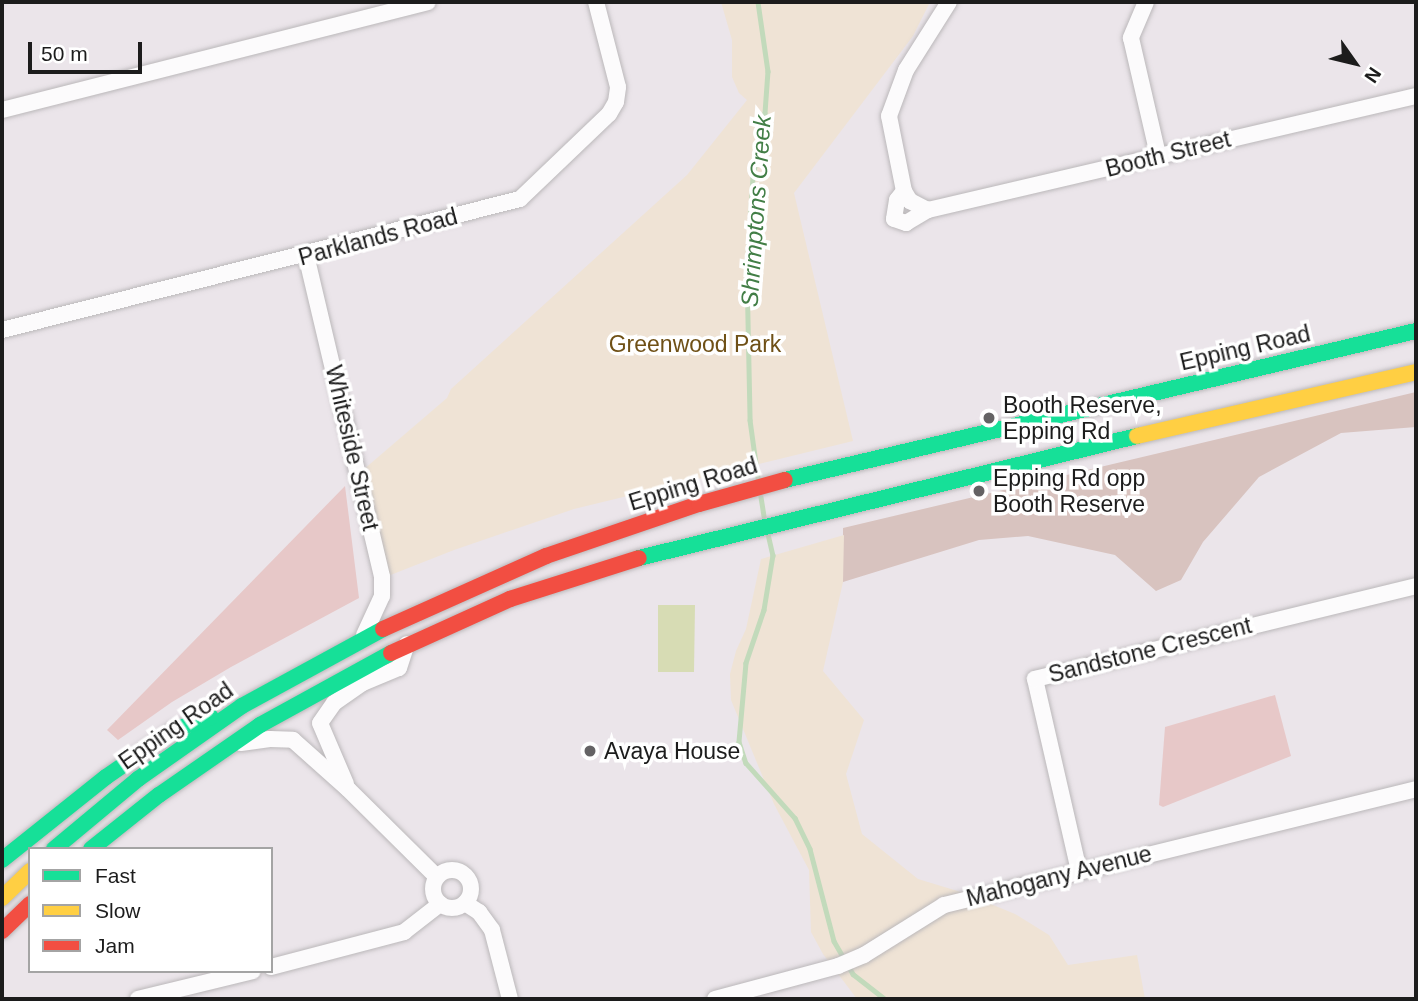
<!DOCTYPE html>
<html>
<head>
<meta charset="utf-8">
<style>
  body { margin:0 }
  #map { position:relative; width:1418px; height:1001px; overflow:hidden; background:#ebe5ea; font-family:Arial,sans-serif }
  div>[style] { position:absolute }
  .grass>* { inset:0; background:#e7c8c8 }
  .forest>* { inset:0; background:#d8c3bf }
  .park>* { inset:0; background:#efe3d5 }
  .pitch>* { inset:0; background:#d7dcb4 }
  .stream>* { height:4.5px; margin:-2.25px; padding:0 2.25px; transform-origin:2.25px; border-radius:2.25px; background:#c2dabb }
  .roads { filter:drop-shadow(0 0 2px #bbb8ba) drop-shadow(0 0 2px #bbb8ba) }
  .street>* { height:16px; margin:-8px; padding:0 8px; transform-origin:8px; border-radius:8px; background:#fcfbfc }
  .street>.ring { margin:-8px; padding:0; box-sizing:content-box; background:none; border:16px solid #fcfbfc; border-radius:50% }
  .fast>* { height:16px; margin:-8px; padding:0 8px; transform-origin:8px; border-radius:8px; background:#16e098 }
  .slow>* { height:16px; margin:-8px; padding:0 8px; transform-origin:8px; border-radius:8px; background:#ffcf43 }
  .jam>* { height:16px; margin:-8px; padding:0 8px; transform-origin:8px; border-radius:8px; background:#f24e42 }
  .dots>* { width:19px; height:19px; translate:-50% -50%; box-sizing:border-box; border:4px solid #fff; border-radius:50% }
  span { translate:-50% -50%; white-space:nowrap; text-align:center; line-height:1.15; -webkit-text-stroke:7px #fff; paint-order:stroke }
  .street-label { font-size:23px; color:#1c1c1c }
  .park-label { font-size:23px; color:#6f5016 }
  .poi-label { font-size:23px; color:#1c1c1c }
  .left { translate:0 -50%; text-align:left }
  .water-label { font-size:24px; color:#427e46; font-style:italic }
  .frame { position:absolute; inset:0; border:4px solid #1c1c1c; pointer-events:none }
  .legend { position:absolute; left:28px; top:847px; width:245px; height:126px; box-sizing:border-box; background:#fff; border:2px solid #a4a4a4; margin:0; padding:9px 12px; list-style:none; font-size:21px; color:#1c1c1c }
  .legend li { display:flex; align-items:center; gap:14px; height:35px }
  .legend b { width:35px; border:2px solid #a4a4a4 }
  .north { position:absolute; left:1320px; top:28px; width:70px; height:70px; -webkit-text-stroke:5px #fff; paint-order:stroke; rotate:124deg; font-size:19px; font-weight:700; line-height:28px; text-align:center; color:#1c1c1c }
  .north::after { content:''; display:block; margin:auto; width:24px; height:32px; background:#1c1c1c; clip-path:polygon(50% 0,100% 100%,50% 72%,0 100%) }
  .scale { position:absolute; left:28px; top:42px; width:114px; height:32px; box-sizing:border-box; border:4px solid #1c1c1c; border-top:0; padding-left:9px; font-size:21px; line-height:24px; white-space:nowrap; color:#1c1c1c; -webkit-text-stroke:5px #fff; paint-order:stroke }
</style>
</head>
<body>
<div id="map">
  <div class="grass">
    <div style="clip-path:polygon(345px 486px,359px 598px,231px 667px,172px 702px,118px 740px,107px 730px)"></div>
    <div style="clip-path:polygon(1275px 695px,1291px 756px,1163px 807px,1159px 805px,1165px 727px)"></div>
  </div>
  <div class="forest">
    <div style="clip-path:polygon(1416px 392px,1416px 427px,1341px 433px,1259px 477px,1203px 542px,1181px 580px,1156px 591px,1115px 555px,1028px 536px,979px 540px,843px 582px,843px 528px)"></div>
  </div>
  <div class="park">
    <div style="clip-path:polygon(721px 2px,930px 2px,913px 36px,794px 193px,853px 441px,574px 509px,454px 550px,388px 576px,363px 470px,447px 398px,451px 389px,687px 175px,747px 100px,739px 93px,732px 77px,732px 40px)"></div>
    <div style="clip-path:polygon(844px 535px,843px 582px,823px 671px,864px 720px,846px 774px,862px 834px,918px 879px,964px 893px,1015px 914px,1049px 935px,1068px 965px,1137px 955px,1145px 999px,857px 999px,823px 954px,811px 932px,809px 870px,774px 804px,731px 700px,730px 674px,736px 651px,746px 629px,761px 559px)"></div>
  </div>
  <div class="pitch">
    <div style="clip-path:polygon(658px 605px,695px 605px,694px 672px,658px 672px)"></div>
  </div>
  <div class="stream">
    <div style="left:758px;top:2px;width:70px;rotate:81.8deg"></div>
    <div style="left:768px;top:71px;width:42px;rotate:94.1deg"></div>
    <div style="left:765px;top:113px;width:65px;rotate:100.6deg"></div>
    <div style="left:753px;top:177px;width:95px;rotate:93.6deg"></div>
    <div style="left:747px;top:272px;width:148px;rotate:88.8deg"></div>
    <div style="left:750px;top:420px;width:59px;rotate:82.1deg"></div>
    <div style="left:761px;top:497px;width:19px;rotate:81deg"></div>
    <div style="left:768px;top:534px;width:22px;rotate:77deg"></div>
    <div style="left:773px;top:555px;width:56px;rotate:99.3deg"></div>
    <div style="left:764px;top:610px;width:56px;rotate:108.8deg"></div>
    <div style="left:746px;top:663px;width:79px;rotate:95.1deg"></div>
    <div style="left:739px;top:742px;width:22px;rotate:72deg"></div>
    <div style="left:746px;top:763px;width:74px;rotate:48.3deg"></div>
    <div style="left:795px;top:818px;width:34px;rotate:64deg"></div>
    <div style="left:810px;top:849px;width:95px;rotate:75.4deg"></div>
    <div style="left:834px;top:941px;width:38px;rotate:60deg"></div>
    <div style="left:853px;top:974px;width:41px;rotate:38deg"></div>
  </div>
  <div class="roads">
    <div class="street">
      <div style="left:949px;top:2px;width:80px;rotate:122.3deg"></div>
      <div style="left:906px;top:70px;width:49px;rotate:110.3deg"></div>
      <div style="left:889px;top:116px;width:76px;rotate:78.7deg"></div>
      <div style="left:904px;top:191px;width:12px;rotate:59deg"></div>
      <div style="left:910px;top:201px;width:20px;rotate:27deg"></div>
      <div style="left:928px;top:210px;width:501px;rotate:-13.15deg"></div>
      <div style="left:1146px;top:2px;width:39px;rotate:113deg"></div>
      <div style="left:1131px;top:38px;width:120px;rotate:77deg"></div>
      <div style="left:2px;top:110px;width:439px;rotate:-14.2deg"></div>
      <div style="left:904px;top:191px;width:11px;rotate:128deg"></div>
      <div style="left:897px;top:200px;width:19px;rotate:99deg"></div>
      <div style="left:894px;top:219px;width:13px;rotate:18deg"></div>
      <div style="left:906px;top:223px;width:26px;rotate:-31deg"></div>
      <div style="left:306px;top:255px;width:331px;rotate:76.7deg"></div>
      <div style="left:382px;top:577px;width:19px;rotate:90deg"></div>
      <div style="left:382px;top:596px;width:43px;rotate:114.8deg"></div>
      <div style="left:2px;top:330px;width:534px;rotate:-14.19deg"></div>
      <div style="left:520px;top:199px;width:123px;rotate:-43.7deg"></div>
      <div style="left:609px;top:114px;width:14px;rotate:-60deg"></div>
      <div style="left:616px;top:102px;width:15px;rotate:-82deg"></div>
      <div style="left:618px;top:87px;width:88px;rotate:-104.5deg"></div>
      <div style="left:241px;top:743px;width:29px;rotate:-8deg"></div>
      <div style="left:270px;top:739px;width:23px;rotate:2deg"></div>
      <div style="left:293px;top:740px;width:74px;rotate:41.7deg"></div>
      <div style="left:348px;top:789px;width:124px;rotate:44.7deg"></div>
      <div style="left:346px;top:784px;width:66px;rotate:-113.1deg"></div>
      <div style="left:320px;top:723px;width:24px;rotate:-55deg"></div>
      <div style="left:334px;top:703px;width:35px;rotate:-35deg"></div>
      <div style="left:363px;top:683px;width:39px;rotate:-23deg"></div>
      <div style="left:399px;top:668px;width:25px;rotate:-72deg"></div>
      <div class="ring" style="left:433px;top:870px;width:22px;height:22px"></div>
      <div style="left:1079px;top:871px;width:197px;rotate:-102.9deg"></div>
      <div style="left:1035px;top:679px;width:392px;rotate:-13.7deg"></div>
      <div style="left:465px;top:903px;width:17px;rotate:33deg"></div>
      <div style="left:479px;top:912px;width:22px;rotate:54deg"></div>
      <div style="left:492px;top:930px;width:71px;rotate:75.4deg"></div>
      <div style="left:271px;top:967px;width:138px;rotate:-14.7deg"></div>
      <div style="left:404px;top:932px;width:46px;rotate:-37.9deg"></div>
      <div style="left:138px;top:999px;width:118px;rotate:-13.7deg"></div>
      <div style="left:715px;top:999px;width:127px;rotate:-15deg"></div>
      <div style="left:838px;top:966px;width:28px;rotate:-23deg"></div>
      <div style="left:864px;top:955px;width:94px;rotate:-32deg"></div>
      <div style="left:944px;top:905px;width:486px;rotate:-13.8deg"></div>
    </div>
    <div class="fast">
      <div style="left:785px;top:480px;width:648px;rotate:-13.29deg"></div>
      <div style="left:639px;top:558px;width:513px;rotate:-13.77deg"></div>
      <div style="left:54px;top:849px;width:109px;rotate:-39.8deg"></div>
      <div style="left:138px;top:779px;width:127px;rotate:-35.1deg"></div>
      <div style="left:242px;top:706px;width:161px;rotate:-28.6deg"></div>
      <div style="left:91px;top:849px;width:87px;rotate:-38.5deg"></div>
      <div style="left:159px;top:795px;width:123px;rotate:-34.7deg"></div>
      <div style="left:260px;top:725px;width:149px;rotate:-28.8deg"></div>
      <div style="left:2px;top:860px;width:133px;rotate:-38.6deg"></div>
      <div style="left:106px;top:777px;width:83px;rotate:-34.7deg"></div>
      <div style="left:174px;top:730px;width:39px;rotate:-19deg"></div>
    </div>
    <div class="slow">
      <div style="left:1137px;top:436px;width:286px;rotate:-12.9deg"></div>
      <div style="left:2px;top:898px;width:39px;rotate:-44deg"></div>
    </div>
    <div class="jam">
      <div style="left:383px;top:629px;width:179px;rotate:-24.1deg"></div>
      <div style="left:546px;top:556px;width:162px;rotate:-18.8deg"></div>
      <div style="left:699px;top:504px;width:89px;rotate:-15.6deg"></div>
      <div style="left:391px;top:653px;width:131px;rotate:-24.4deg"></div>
      <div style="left:510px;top:599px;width:135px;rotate:-17.6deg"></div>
      <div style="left:2px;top:931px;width:39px;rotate:-44deg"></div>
    </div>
  </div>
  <div class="dots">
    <div style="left:989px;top:418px;background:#646264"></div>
    <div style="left:979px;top:491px;background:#646264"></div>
    <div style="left:590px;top:751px;background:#646264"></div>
  </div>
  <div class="street-label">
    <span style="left:1168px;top:154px;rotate:-14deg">Booth Street</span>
    <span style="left:378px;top:237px;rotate:-15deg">Parklands Road</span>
    <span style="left:1245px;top:348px;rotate:-13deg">Epping Road</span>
    <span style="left:352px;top:448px;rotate:77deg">Whiteside Street</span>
    <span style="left:693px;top:484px;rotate:-17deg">Epping Road</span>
    <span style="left:1150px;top:650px;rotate:-14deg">Sandstone Crescent</span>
    <span style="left:176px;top:726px;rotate:-35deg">Epping Road</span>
    <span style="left:1059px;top:876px;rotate:-14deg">Mahogany Avenue</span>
  </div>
  <div class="park-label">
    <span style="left:695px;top:344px">Greenwood Park</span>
  </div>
  <div class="poi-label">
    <span class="left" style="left:1003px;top:418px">Booth Reserve,<br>Epping Rd</span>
    <span class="left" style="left:993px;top:491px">Epping Rd opp<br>Booth Reserve</span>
    <span class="left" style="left:604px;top:751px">Avaya House</span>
  </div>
  <div class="water-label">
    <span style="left:756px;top:211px;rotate:-86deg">Shrimptons Creek</span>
  </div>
  <div class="frame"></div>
  <ul class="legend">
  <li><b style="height:9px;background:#16e098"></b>Fast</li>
  <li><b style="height:9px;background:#ffcf43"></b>Slow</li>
  <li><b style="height:9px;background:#f24e42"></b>Jam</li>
  </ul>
  <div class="north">N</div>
  <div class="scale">50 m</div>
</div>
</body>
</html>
